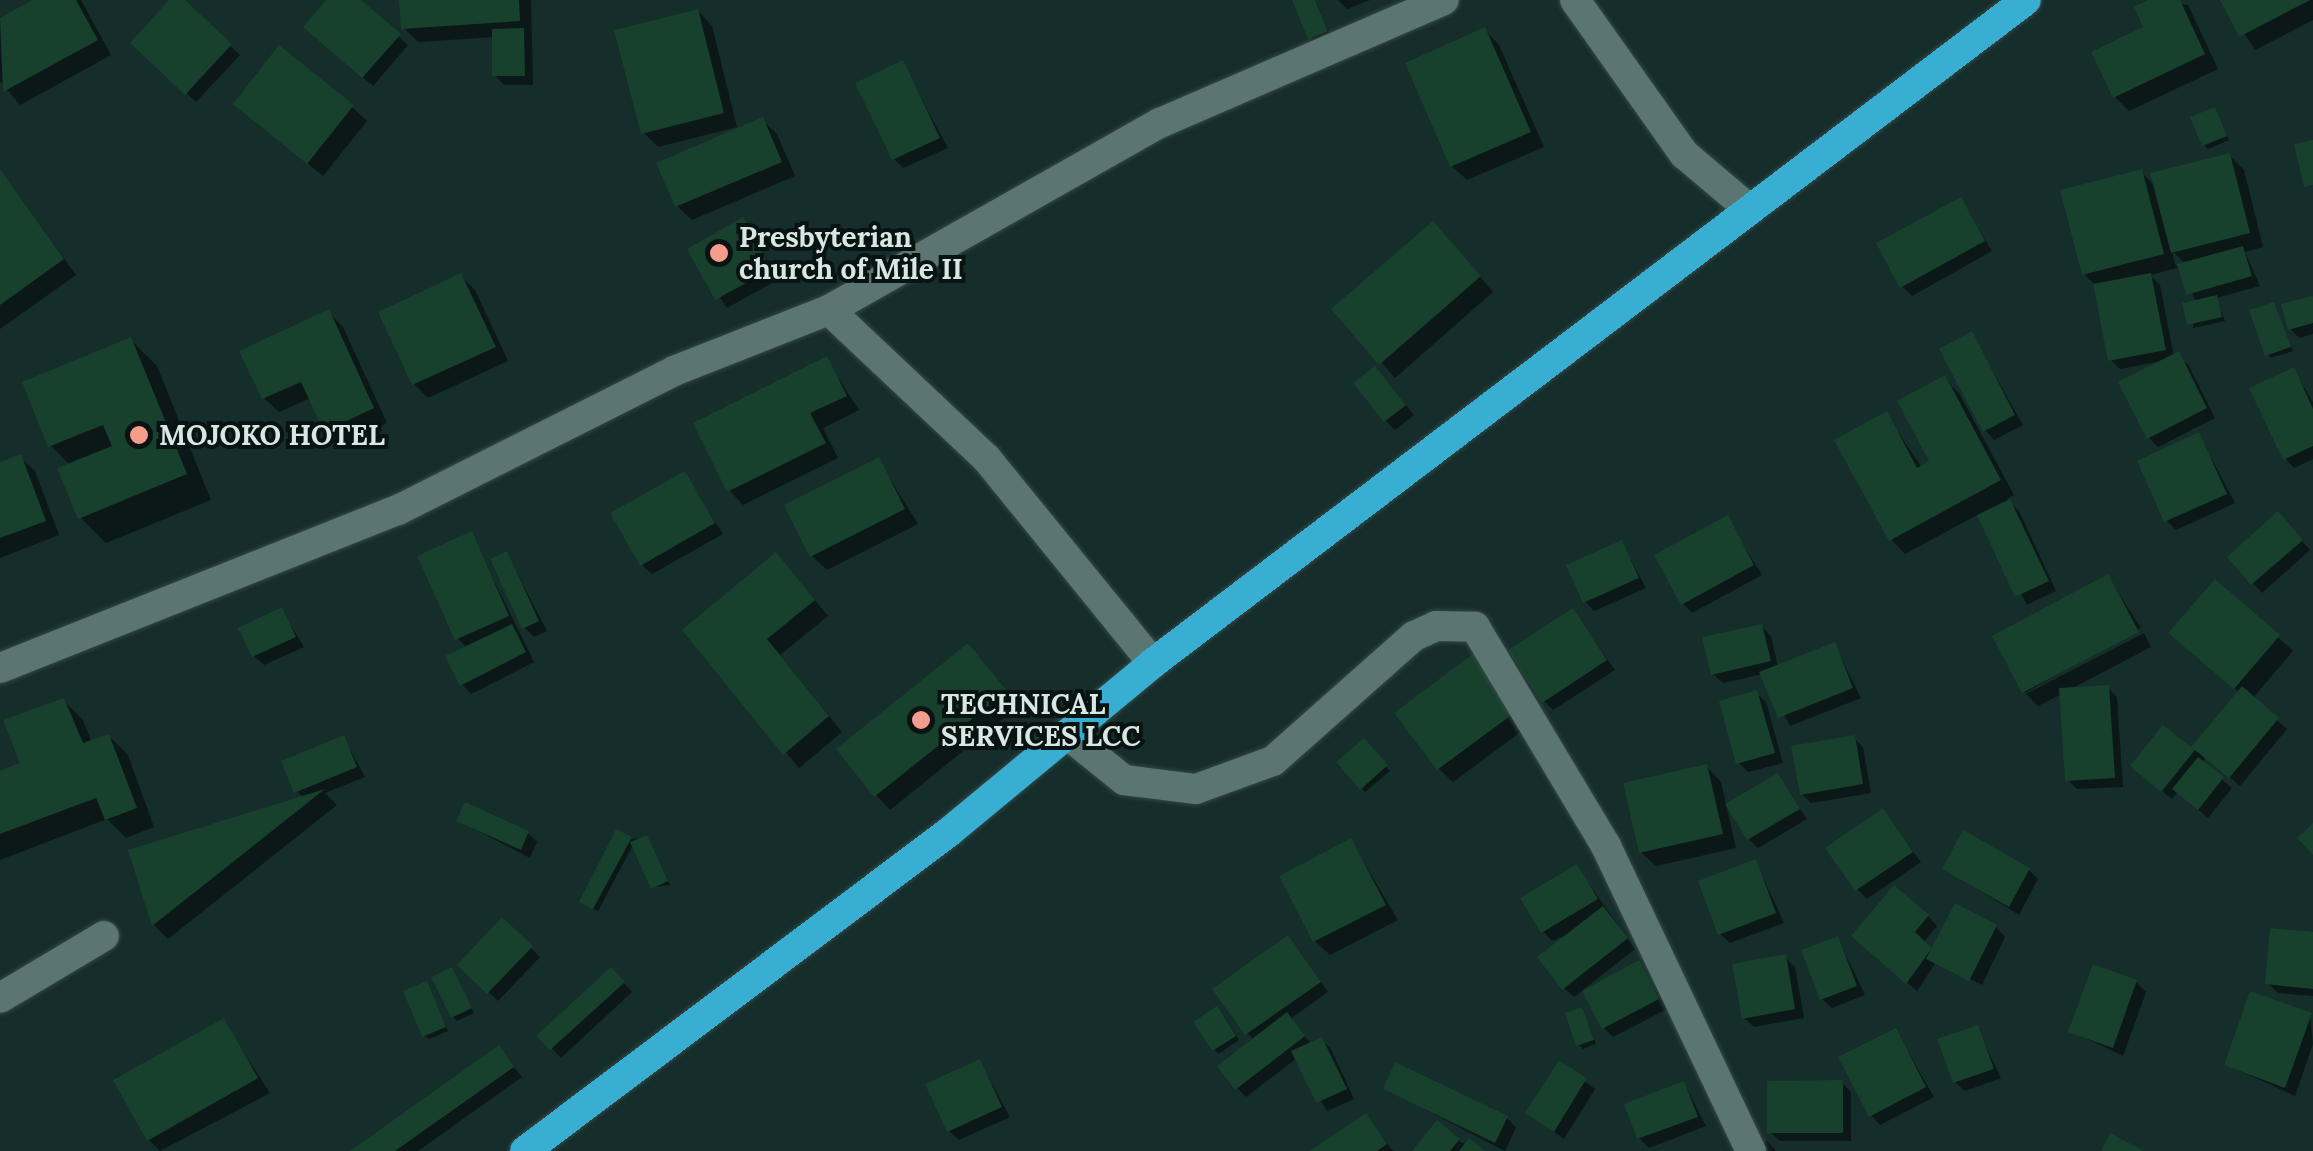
<!DOCTYPE html>
<html>
<head>
<meta charset="utf-8">
<style>
  body { margin:0 }
  #map { position:relative; width:2313px; height:1151px; overflow:hidden; background:#152d2b; font-family:Lora,serif }
  div>[style] { position:absolute }
  .shadow>* { inset:0; background:#0007 }
  .building>* { inset:0; background:#17412c }
  .roads { filter:drop-shadow(0 0 2px #344746) drop-shadow(0 0 2px #344746) }
  .minor>* { height:30px; margin:-15px; padding:0 15px; transform-origin:15px; border-radius:15px; background:#5b7573 }
  .highway>* { height:30px; margin:-15px; padding:0 15px; transform-origin:15px; border-radius:15px; background:#37aed2 }
  .dots>* { width:28px; height:28px; translate:-50% -50%; box-sizing:border-box; border:5px solid #091312; border-radius:50% }
  span { translate:-50% -50%; white-space:nowrap; text-align:center; line-height:1.15; -webkit-text-stroke:8px #091312; paint-order:stroke }
  .poi-label { font-size:28px; color:#d8e6e4; font-weight:700 }
  .left { translate:0 -50%; text-align:left }
</style>
</head>
<body>
<div id="map">
  <div class="shadow">
    <div style="clip-path:polygon(37px 0,81px 0,111px 55px,20px 105px,0 81px,0 21px)"></div>
    <div style="clip-path:polygon(173px 0,181px 0,240px 55px,196px 102px,133px 43px)"></div>
    <div style="clip-path:polygon(329px 0,357px 0,408px 45px,373px 86px,316px 36px)"></div>
    <div style="clip-path:polygon(401px 0,531px 0,533px 85px,504px 85px,495px 75px,495px 37px,418px 42px,403px 27px)"></div>
    <div style="clip-path:polygon(1294px 0,1315px 0,1330px 35px,1314px 42px)"></div>
    <div style="clip-path:polygon(1338px 0,1370px 0,1347px 9px)"></div>
    <div style="clip-path:polygon(2153px 0,2188px 5px,2218px 69px,2129px 111px,2115px 97px)"></div>
    <div style="clip-path:polygon(2223px 0,2313px 0,2313px 20px,2255px 50px)"></div>
    <div style="clip-path:polygon(698px 11px,712px 26px,737px 127px,658px 147px,643px 132px)"></div>
    <div style="clip-path:polygon(1485px 30px,1499px 45px,1544px 147px,1467px 180px,1452px 166px)"></div>
    <div style="clip-path:polygon(902px 63px,948px 148px,903px 168px,894px 159px)"></div>
    <div style="clip-path:polygon(236px 104px,352px 107px,367px 121px,323px 176px)"></div>
    <div style="clip-path:polygon(2214px 110px,2229px 140px,2208px 149px,2204px 145px)"></div>
    <div style="clip-path:polygon(762px 120px,777px 134px,795px 176px,692px 220px,677px 206px,659px 165px)"></div>
    <div style="clip-path:polygon(evenodd,2230px 156px,2244px 170px,2263px 247px,2245px 252px,2260px 286px,2216px 298px,2225px 321px,2193px 328px,2196px 302px,2181px 267px,2150px 275px,2160px 285px,2174px 357px,2188px 364px,2215px 418px,2158px 447px,2149px 438px,2162px 361px,2120px 369px,2110px 359px,2096px 286px,2084px 274px,2141px 172px,2156px 187px,2230px 156px,2172px 251px,2186px 264px,2176px 267px,2172px 251px)"></div>
    <div style="clip-path:polygon(0 170px,76px 275px,0 329px)"></div>
    <div style="clip-path:polygon(1960px 200px,1992px 251px,1912px 296px,1902px 286px)"></div>
    <div style="clip-path:polygon(742px 220px,779px 279px,727px 308px,690px 250px)"></div>
    <div style="clip-path:polygon(1447px 238px,1493px 292px,1395px 378px,1335px 309px)"></div>
    <div style="clip-path:polygon(461px 276px,475px 290px,508px 361px,428px 398px,414px 384px)"></div>
    <div style="clip-path:polygon(2313px 299px,2313px 334px,2299px 338px,2290px 328px)"></div>
    <div style="clip-path:polygon(2273px 305px,2293px 351px,2271px 358px,2267px 354px)"></div>
    <div style="clip-path:polygon(328px 312px,343px 327px,387px 423px,340px 444px,311px 398px,279px 412px,264px 398px)"></div>
    <div style="clip-path:polygon(1972px 335px,2023px 425px,1994px 440px,1985px 430px)"></div>
    <div style="clip-path:polygon(131px 340px,157px 366px,211px 500px,106px 543px,80px 517px,70px 465px,50px 445px)"></div>
    <div style="clip-path:polygon(826px 359px,859px 410px,823px 428px,838px 458px,743px 505px,729px 490px)"></div>
    <div style="clip-path:polygon(2293px 370px,2313px 402px,2313px 459px,2294px 468px,2285px 458px)"></div>
    <div style="clip-path:polygon(1384px 378px,1414px 415px,1395px 430px,1386px 421px)"></div>
    <div style="clip-path:polygon(1944px 378px,1959px 393px,2014px 495px,2007px 499px,2019px 511px,2056px 591px,2027px 605px,1979px 514px,1905px 554px,1891px 539px,1886px 414px,1922px 468px,1932px 462px)"></div>
    <div style="clip-path:polygon(2199px 435px,2235px 503px,2176px 530px,2167px 521px)"></div>
    <div style="clip-path:polygon(20px 457px,35px 471px,59px 535px,0 558px,0 464px)"></div>
    <div style="clip-path:polygon(878px 460px,918px 524px,827px 570px,812px 556px)"></div>
    <div style="clip-path:polygon(684px 474px,723px 534px,652px 574px,642px 565px)"></div>
    <div style="clip-path:polygon(1727px 518px,1762px 575px,1692px 613px,1683px 603px)"></div>
    <div style="clip-path:polygon(2287px 524px,2310px 550px,2262px 593px,2230px 557px)"></div>
    <div style="clip-path:polygon(471px 534px,534px 662px,471px 694px,462px 684px,467px 648px,457px 638px)"></div>
    <div style="clip-path:polygon(1622px 543px,1646px 588px,1594px 611px,1585px 601px)"></div>
    <div style="clip-path:polygon(507px 554px,547px 631px,534px 637px,524px 627px)"></div>
    <div style="clip-path:polygon(790px 570px,828px 616px,780px 655px,842px 732px,799px 768px,685px 630px)"></div>
    <div style="clip-path:polygon(2108px 577px,2141px 628px,2025px 693px,1995px 637px)"></div>
    <div style="clip-path:polygon(2215px 582px,2293px 651px,2252px 699px,2287px 729px,2240px 786px,2206px 757px,2202px 763px,2232px 788px,2208px 818px,2178px 792px,2172px 799px,2142px 775px,2191px 751px,2240px 693px,2186px 647px)"></div>
    <div style="clip-path:polygon(281px 610px,304px 647px,264px 665px,254px 656px)"></div>
    <div style="clip-path:polygon(1573px 611px,1615px 670px,1553px 710px,1544px 701px)"></div>
    <div style="clip-path:polygon(1761px 626px,1771px 636px,1778px 667px,1834px 644px,1861px 698px,1790px 726px,1763px 674px,1723px 683px,1713px 674px)"></div>
    <div style="clip-path:polygon(2144px 633px,2151px 647px,2069px 690px,2108px 688px,2117px 697px,2123px 787px,2077px 789px,2068px 780px,2062px 694px,2038px 706px,2026px 694px)"></div>
    <div style="clip-path:polygon(968px 646px,1019px 706px,890px 810px,876px 795px)"></div>
    <div style="clip-path:polygon(1486px 647px,1541px 717px,1453px 782px,1438px 768px)"></div>
    <div style="clip-path:polygon(1756px 693px,1766px 702px,1783px 763px,1748px 772px,1738px 762px)"></div>
    <div style="clip-path:polygon(64px 701px,83px 720px,92px 743px,109px 736px,128px 755px,154px 827px,126px 838px,107px 819px,0 860px,0 773px,23px 765px)"></div>
    <div style="clip-path:polygon(344px 738px,365px 777px,325px 793px,337px 805px,168px 939px,154px 925px,131px 852px,304px 798px,297px 791px)"></div>
    <div style="clip-path:polygon(1854px 738px,1863px 747px,1871px 793px,1811px 803px,1802px 794px)"></div>
    <div style="clip-path:polygon(1364px 741px,1390px 771px,1365px 792px,1340px 763px)"></div>
    <div style="clip-path:polygon(1707px 767px,1721px 782px,1736px 848px,1656px 866px,1641px 852px)"></div>
    <div style="clip-path:polygon(1778px 776px,1807px 819px,1758px 848px,1749px 839px)"></div>
    <div style="clip-path:polygon(1882px 811px,1921px 862px,1867px 899px,1857px 889px)"></div>
    <div style="clip-path:polygon(459px 821px,528px 833px,537px 842px,530px 858px)"></div>
    <div style="clip-path:polygon(646px 838px,670px 885px,653px 887px,633px 845px,598px 911px,586px 905px,630px 839px)"></div>
    <div style="clip-path:polygon(1351px 841px,1398px 920px,1330px 955px,1315px 941px)"></div>
    <div style="clip-path:polygon(1756px 862px,1784px 923px,1730px 943px,1720px 934px)"></div>
    <div style="clip-path:polygon(1577px 867px,1635px 949px,1574px 997px,1564px 988px,1572px 933px,1552px 941px,1543px 931px)"></div>
    <div style="clip-path:polygon(1945px 869px,2029px 870px,2038px 879px,2019px 915px)"></div>
    <div style="clip-path:polygon(1928px 916px,1937px 926px,1923px 943px,1933px 952px,1996px 927px,2005px 937px,1982px 985px,1936px 962px,1917px 991px,1863px 945px)"></div>
    <div style="clip-path:polygon(502px 920px,540px 957px,498px 1001px,461px 965px)"></div>
    <div style="clip-path:polygon(2313px 934px,2313px 996px,2278px 993px,2268px 983px)"></div>
    <div style="clip-path:polygon(1838px 939px,1865px 995px,1832px 1008px,1822px 999px)"></div>
    <div style="clip-path:polygon(1297px 948px,1328px 992px,1290px 1019px,1312px 1045px,1322px 1040px,1331px 1049px,1354px 1099px,1327px 1111px,1297px 1058px,1246px 1097px,1237px 1088px,1255px 1041px,1247px 1033px)"></div>
    <div style="clip-path:polygon(1785px 957px,1795px 967px,1804px 1018px,1754px 1027px,1744px 1018px)"></div>
    <div style="clip-path:polygon(1638px 963px,1667px 1009px,1613px 1037px,1604px 1028px)"></div>
    <div style="clip-path:polygon(452px 970px,474px 1013px,457px 1021px,453px 1017px)"></div>
    <div style="clip-path:polygon(611px 970px,632px 992px,561px 1058px,540px 1036px)"></div>
    <div style="clip-path:polygon(2136px 982px,2146px 992px,2123px 1056px,2071px 1031px)"></div>
    <div style="clip-path:polygon(426px 984px,448px 1031px,429px 1039px,424px 1035px)"></div>
    <div style="clip-path:polygon(1582px 1010px,1596px 1044px,1583px 1049px,1579px 1045px)"></div>
    <div style="clip-path:polygon(1221px 1013px,1239px 1040px,1218px 1054px,1197px 1022px)"></div>
    <div style="clip-path:polygon(2310px 1015px,2313px 1044px,2295px 1096px,2227px 1065px)"></div>
    <div style="clip-path:polygon(223px 1021px,270px 1093px,160px 1151px,149px 1140px)"></div>
    <div style="clip-path:polygon(1977px 1028px,2001px 1078px,1965px 1091px,1955px 1082px)"></div>
    <div style="clip-path:polygon(1896px 1031px,1934px 1097px,1880px 1125px,1871px 1115px)"></div>
    <div style="clip-path:polygon(499px 1049px,522px 1077px,418px 1151px,355px 1151px)"></div>
    <div style="clip-path:polygon(980px 1062px,1010px 1117px,959px 1140px,949px 1131px)"></div>
    <div style="clip-path:polygon(1560px 1064px,1595px 1089px,1564px 1139px,1529px 1113px)"></div>
    <div style="clip-path:polygon(1684px 1083px,1706px 1126px,1649px 1148px,1639px 1138px)"></div>
    <div style="clip-path:polygon(1842px 1083px,1851px 1092px,1851px 1141px,1780px 1141px,1770px 1132px)"></div>
    <div style="clip-path:polygon(1386px 1089px,1507px 1118px,1516px 1128px,1505px 1151px)"></div>
    <div style="clip-path:polygon(1366px 1116px,1393px 1151px,1314px 1151px)"></div>
    <div style="clip-path:polygon(1458px 1141px,1481px 1151px,1416px 1151px)"></div>
    <div style="clip-path:polygon(1767px 1141px,1776px 1151px,1745px 1151px)"></div>
  </div>
  <div class="building">
    <div style="clip-path:polygon(32px 0,76px 0,98px 40px,3px 92px,0 18px)"></div>
    <div style="clip-path:polygon(169px 0,185px 0,232px 44px,185px 95px,130px 43px)"></div>
    <div style="clip-path:polygon(326px 0,361px 0,401px 34px,362px 78px,303px 27px)"></div>
    <div style="clip-path:polygon(399px 0,519px 0,520px 21px,401px 29px)"></div>
    <div style="clip-path:polygon(1292px 0,1315px 0,1328px 31px,1308px 39px)"></div>
    <div style="clip-path:polygon(2148px 0,2180px 0,2205px 54px,2113px 98px,2091px 52px,2143px 27px,2134px 7px)"></div>
    <div style="clip-path:polygon(2220px 0,2310px 0,2239px 37px)"></div>
    <div style="clip-path:polygon(698px 9px,724px 113px,641px 134px,614px 30px)"></div>
    <div style="clip-path:polygon(1485px 27px,1531px 132px,1450px 167px,1405px 63px)"></div>
    <div style="clip-path:polygon(524px 28px,525px 76px,492px 76px,492px 29px)"></div>
    <div style="clip-path:polygon(279px 45px,354px 105px,307px 164px,233px 104px)"></div>
    <div style="clip-path:polygon(903px 60px,940px 138px,892px 160px,855px 83px)"></div>
    <div style="clip-path:polygon(2215px 107px,2227px 136px,2202px 146px,2190px 117px)"></div>
    <div style="clip-path:polygon(763px 117px,782px 162px,675px 207px,656px 163px)"></div>
    <div style="clip-path:polygon(2313px 140px,2313px 185px,2304px 187px,2294px 144px)"></div>
    <div style="clip-path:polygon(2230px 153px,2250px 233px,2171px 253px,2150px 173px)"></div>
    <div style="clip-path:polygon(0 169px,64px 259px,0 305px)"></div>
    <div style="clip-path:polygon(2142px 169px,2164px 254px,2082px 275px,2060px 190px)"></div>
    <div style="clip-path:polygon(1961px 197px,1985px 241px,1900px 288px,1876px 243px)"></div>
    <div style="clip-path:polygon(743px 217px,771px 269px,715px 300px,687px 249px)"></div>
    <div style="clip-path:polygon(1433px 221px,1481px 276px,1379px 365px,1331px 309px)"></div>
    <div style="clip-path:polygon(2243px 246px,2252px 276px,2186px 295px,2177px 264px)"></div>
    <div style="clip-path:polygon(461px 273px,496px 347px,412px 385px,378px 312px)"></div>
    <div style="clip-path:polygon(2151px 273px,2166px 350px,2108px 361px,2093px 284px)"></div>
    <div style="clip-path:polygon(2217px 295px,2222px 317px,2187px 325px,2182px 303px)"></div>
    <div style="clip-path:polygon(2313px 296px,2313px 323px,2288px 330px,2281px 304px)"></div>
    <div style="clip-path:polygon(2274px 302px,2291px 347px,2265px 356px,2249px 310px)"></div>
    <div style="clip-path:polygon(329px 309px,374px 408px,324px 432px,301px 382px,262px 399px,239px 351px)"></div>
    <div style="clip-path:polygon(1972px 331px,2015px 415px,1983px 432px,1939px 349px)"></div>
    <div style="clip-path:polygon(131px 337px,187px 474px,78px 519px,57px 468px,112px 446px,103px 425px,48px 447px,22px 382px)"></div>
    <div style="clip-path:polygon(2179px 351px,2207px 408px,2147px 439px,2118px 382px)"></div>
    <div style="clip-path:polygon(827px 356px,847px 396px,810px 413px,826px 443px,727px 492px,693px 423px)"></div>
    <div style="clip-path:polygon(1375px 366px,1406px 405px,1384px 422px,1353px 383px)"></div>
    <div style="clip-path:polygon(2294px 367px,2313px 409px,2313px 446px,2283px 460px,2249px 388px)"></div>
    <div style="clip-path:polygon(1945px 375px,2001px 480px,1889px 541px,1834px 440px,1887px 411px,1917px 468px,1929px 461px,1897px 401px)"></div>
    <div style="clip-path:polygon(2199px 432px,2227px 494px,2164px 522px,2137px 461px)"></div>
    <div style="clip-path:polygon(21px 454px,46px 521px,0 538px,0 462px)"></div>
    <div style="clip-path:polygon(879px 457px,905px 509px,810px 557px,784px 505px)"></div>
    <div style="clip-path:polygon(685px 471px,715px 523px,640px 566px,610px 513px)"></div>
    <div style="clip-path:polygon(2010px 499px,2049px 581px,2015px 597px,1977px 515px)"></div>
    <div style="clip-path:polygon(2278px 511px,2303px 540px,2251px 585px,2227px 557px)"></div>
    <div style="clip-path:polygon(1728px 515px,1754px 565px,1681px 605px,1654px 555px)"></div>
    <div style="clip-path:polygon(472px 531px,509px 616px,455px 640px,417px 556px)"></div>
    <div style="clip-path:polygon(1622px 540px,1639px 578px,1583px 603px,1566px 565px)"></div>
    <div style="clip-path:polygon(507px 551px,539px 621px,522px 629px,490px 559px)"></div>
    <div style="clip-path:polygon(776px 552px,815px 600px,767px 639px,829px 716px,783px 755px,682px 630px)"></div>
    <div style="clip-path:polygon(2108px 574px,2139px 632px,2022px 693px,1992px 636px)"></div>
    <div style="clip-path:polygon(2215px 579px,2280px 635px,2234px 689px,2168px 633px)"></div>
    <div style="clip-path:polygon(282px 607px,296px 637px,252px 657px,238px 628px)"></div>
    <div style="clip-path:polygon(1573px 608px,1607px 660px,1542px 703px,1508px 650px)"></div>
    <div style="clip-path:polygon(512px 624px,526px 652px,460px 686px,445px 656px)"></div>
    <div style="clip-path:polygon(1762px 624px,1771px 661px,1711px 675px,1702px 637px)"></div>
    <div style="clip-path:polygon(1835px 642px,1853px 688px,1778px 718px,1759px 672px)"></div>
    <div style="clip-path:polygon(968px 643px,1007px 691px,874px 797px,836px 749px)"></div>
    <div style="clip-path:polygon(1486px 644px,1529px 702px,1437px 770px,1394px 713px)"></div>
    <div style="clip-path:polygon(2109px 685px,2115px 778px,2065px 781px,2059px 688px)"></div>
    <div style="clip-path:polygon(2242px 686px,2279px 718px,2229px 778px,2195px 750px,2161px 792px,2130px 766px,2163px 725px,2191px 747px)"></div>
    <div style="clip-path:polygon(1757px 690px,1775px 753px,1736px 764px,1719px 701px)"></div>
    <div style="clip-path:polygon(64px 698px,83px 743px,109px 734px,137px 808px,105px 820px,96px 798px,0 834px,0 771px,20px 763px,3px 720px)"></div>
    <div style="clip-path:polygon(344px 735px,357px 767px,294px 793px,281px 761px)"></div>
    <div style="clip-path:polygon(1855px 735px,1863px 784px,1800px 795px,1791px 746px)"></div>
    <div style="clip-path:polygon(1364px 738px,1388px 765px,1360px 790px,1336px 762px)"></div>
    <div style="clip-path:polygon(2198px 757px,2224px 777px,2198px 810px,2172px 789px)"></div>
    <div style="clip-path:polygon(1707px 764px,1723px 834px,1639px 853px,1623px 783px)"></div>
    <div style="clip-path:polygon(1778px 773px,1800px 809px,1747px 840px,1725px 804px)"></div>
    <div style="clip-path:polygon(325px 789px,152px 926px,128px 850px)"></div>
    <div style="clip-path:polygon(465px 802px,529px 831px,521px 850px,456px 821px)"></div>
    <div style="clip-path:polygon(1883px 808px,1913px 852px,1855px 891px,1825px 848px)"></div>
    <div style="clip-path:polygon(2313px 823px,2313px 855px,2297px 838px)"></div>
    <div style="clip-path:polygon(616px 829px,632px 837px,593px 909px,579px 902px)"></div>
    <div style="clip-path:polygon(1963px 830px,2030px 868px,2009px 907px,1942px 869px)"></div>
    <div style="clip-path:polygon(647px 835px,668px 881px,651px 889px,630px 842px)"></div>
    <div style="clip-path:polygon(1351px 838px,1386px 905px,1313px 942px,1279px 876px)"></div>
    <div style="clip-path:polygon(1756px 859px,1776px 913px,1718px 935px,1698px 881px)"></div>
    <div style="clip-path:polygon(1577px 864px,1598px 899px,1541px 933px,1520px 898px)"></div>
    <div style="clip-path:polygon(1894px 885px,1929px 915px,1915px 932px,1932px 948px,1906px 984px,1851px 936px)"></div>
    <div style="clip-path:polygon(1955px 903px,1997px 925px,1969px 981px,1926px 959px)"></div>
    <div style="clip-path:polygon(1603px 906px,1628px 938px,1562px 990px,1537px 957px)"></div>
    <div style="clip-path:polygon(502px 917px,533px 946px,487px 994px,457px 965px)"></div>
    <div style="clip-path:polygon(2270px 928px,2313px 932px,2313px 989px,2265px 984px)"></div>
    <div style="clip-path:polygon(1288px 935px,1321px 982px,1245px 1035px,1212px 989px)"></div>
    <div style="clip-path:polygon(1838px 936px,1857px 986px,1820px 1000px,1801px 950px)"></div>
    <div style="clip-path:polygon(1786px 954px,1795px 1009px,1742px 1019px,1732px 964px)"></div>
    <div style="clip-path:polygon(1639px 960px,1659px 999px,1602px 1029px,1582px 991px)"></div>
    <div style="clip-path:polygon(2093px 964px,2137px 980px,2113px 1048px,2068px 1032px)"></div>
    <div style="clip-path:polygon(452px 967px,472px 1008px,451px 1018px,431px 977px)"></div>
    <div style="clip-path:polygon(611px 967px,625px 982px,550px 1050px,536px 1036px)"></div>
    <div style="clip-path:polygon(427px 981px,446px 1027px,422px 1037px,403px 991px)"></div>
    <div style="clip-path:polygon(2250px 991px,2312px 1013px,2285px 1088px,2224px 1065px)"></div>
    <div style="clip-path:polygon(1217px 1006px,1236px 1036px,1212px 1051px,1193px 1022px)"></div>
    <div style="clip-path:polygon(1582px 1007px,1594px 1040px,1576px 1046px,1565px 1013px)"></div>
    <div style="clip-path:polygon(1287px 1012px,1305px 1036px,1235px 1090px,1217px 1066px)"></div>
    <div style="clip-path:polygon(224px 1018px,258px 1078px,147px 1141px,113px 1080px)"></div>
    <div style="clip-path:polygon(1978px 1025px,1994px 1069px,1953px 1083px,1937px 1039px)"></div>
    <div style="clip-path:polygon(1896px 1028px,1926px 1087px,1869px 1117px,1838px 1057px)"></div>
    <div style="clip-path:polygon(1322px 1037px,1347px 1089px,1316px 1103px,1291px 1051px)"></div>
    <div style="clip-path:polygon(499px 1045px,514px 1067px,395px 1151px,350px 1151px)"></div>
    <div style="clip-path:polygon(980px 1059px,1002px 1107px,947px 1132px,925px 1084px)"></div>
    <div style="clip-path:polygon(1559px 1060px,1587px 1078px,1554px 1132px,1525px 1113px)"></div>
    <div style="clip-path:polygon(1395px 1062px,1508px 1116px,1495px 1143px,1383px 1089px)"></div>
    <div style="clip-path:polygon(1843px 1080px,1843px 1133px,1767px 1133px,1767px 1081px)"></div>
    <div style="clip-path:polygon(1684px 1081px,1698px 1117px,1637px 1139px,1624px 1104px)"></div>
    <div style="clip-path:polygon(1366px 1113px,1387px 1144px,1377px 1151px,1310px 1151px)"></div>
    <div style="clip-path:polygon(1437px 1120px,1460px 1139px,1450px 1151px,1412px 1151px)"></div>
    <div style="clip-path:polygon(2110px 1133px,2144px 1151px,2101px 1151px)"></div>
    <div style="clip-path:polygon(1469px 1138px,1485px 1151px,1459px 1151px)"></div>
  </div>
  <div class="roads">
    <div class="minor">
      <div style="left:1575px;top:0;width:189px;rotate:54.7deg"></div>
      <div style="left:1684px;top:154px;width:84px;rotate:40.2deg"></div>
      <div style="left:829px;top:310px;width:380px;rotate:-29.5deg"></div>
      <div style="left:1160px;top:123px;width:309px;rotate:-23.4deg"></div>
      <div style="left:0;top:668px;width:428px;rotate:-21.7deg"></div>
      <div style="left:398px;top:510px;width:309px;rotate:-26.7deg"></div>
      <div style="left:674px;top:371px;width:167px;rotate:-21.5deg"></div>
      <div style="left:829px;top:310px;width:217px;rotate:43.3deg"></div>
      <div style="left:987px;top:459px;width:263px;rotate:50.9deg"></div>
      <div style="left:1067px;top:734px;width:73px;rotate:38.9deg"></div>
      <div style="left:1124px;top:780px;width:73px;rotate:7.1deg"></div>
      <div style="left:1196px;top:789px;width:82px;rotate:-20deg"></div>
      <div style="left:1273px;top:761px;width:188px;rotate:-41.6deg"></div>
      <div style="left:1414px;top:636px;width:24px;rotate:-24deg"></div>
      <div style="left:1436px;top:626px;width:39px;rotate:1deg"></div>
      <div style="left:1475px;top:627px;width:255px;rotate:59.1deg"></div>
      <div style="left:1606px;top:846px;width:338px;rotate:64.6deg"></div>
      <div style="left:0;top:998px;width:121px;rotate:-30.8deg"></div>
    </div>
    <div class="highway">
      <div style="left:525px;top:1151px;width:531px;rotate:-36.96deg"></div>
      <div style="left:949px;top:832px;width:265px;rotate:-39.6deg"></div>
      <div style="left:1153px;top:663px;width:1096px;rotate:-37.21deg"></div>
    </div>
  </div>
  <div class="dots">
    <div style="left:719px;top:253px;background:#f49d8d"></div>
    <div style="left:139px;top:435px;background:#f49d8d"></div>
    <div style="left:921px;top:720px;background:#f49d8d"></div>
  </div>
  <div class="poi-label">
    <span class="left" style="left:739px;top:253px">Presbyterian<br>church of Mile II</span>
    <span class="left" style="left:159px;top:435px">MOJOKO HOTEL</span>
    <span class="left" style="left:941px;top:720px">TECHNICAL<br>SERVICES LCC</span>
  </div>
</div>
</body>
</html>
